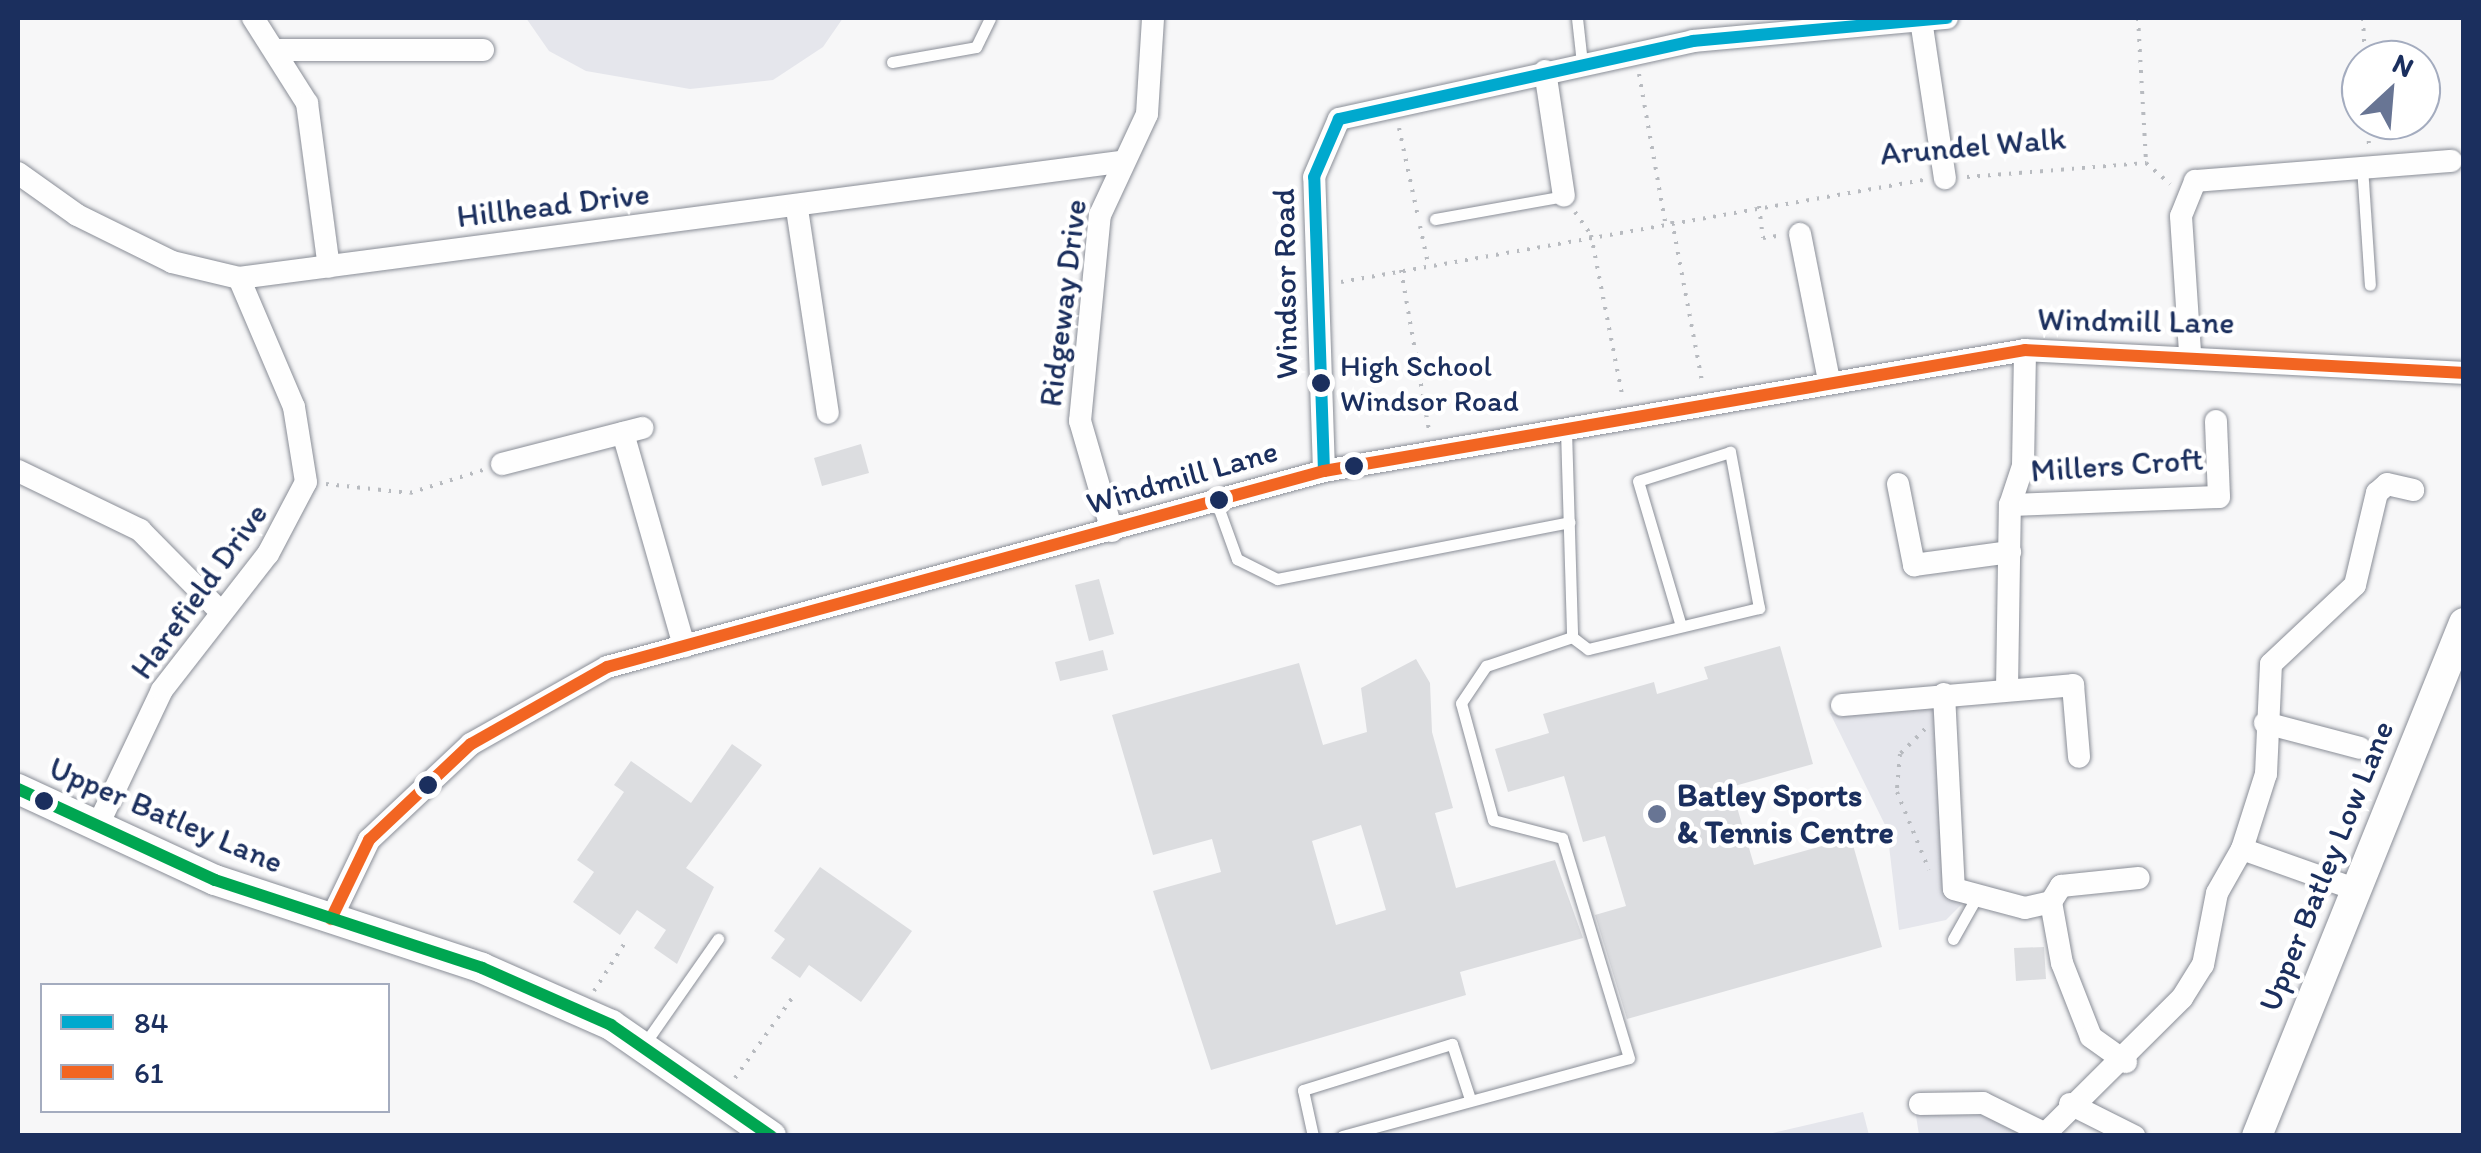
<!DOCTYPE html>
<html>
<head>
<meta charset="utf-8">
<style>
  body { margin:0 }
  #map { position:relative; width:2481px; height:1153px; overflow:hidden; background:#f7f7f8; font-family:Itim,sans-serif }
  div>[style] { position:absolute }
  .green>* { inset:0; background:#e5e6ec }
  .building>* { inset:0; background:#dcdde0 }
  .path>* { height:4px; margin-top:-2px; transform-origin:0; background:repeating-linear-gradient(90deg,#b8bbc0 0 2.5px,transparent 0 10.5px) }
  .roads { filter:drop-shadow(0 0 2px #8a8e97) drop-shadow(0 0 2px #8a8e97) }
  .service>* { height:11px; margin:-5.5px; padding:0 5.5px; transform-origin:5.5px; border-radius:5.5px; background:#fefefe }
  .minor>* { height:22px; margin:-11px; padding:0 11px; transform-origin:11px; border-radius:11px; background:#fefefe }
  .tertiary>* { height:30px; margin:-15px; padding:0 15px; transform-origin:15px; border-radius:15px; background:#fefefe }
  .bus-1>* { height:12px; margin:-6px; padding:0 6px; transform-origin:6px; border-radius:6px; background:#00a9ce }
  .bus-2>* { height:12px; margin:-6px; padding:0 6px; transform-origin:6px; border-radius:6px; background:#f26522 }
  .bus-3>* { height:12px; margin:-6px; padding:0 6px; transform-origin:6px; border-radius:6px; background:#00a651 }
  .dots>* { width:28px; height:28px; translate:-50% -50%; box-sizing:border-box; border:5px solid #fff; border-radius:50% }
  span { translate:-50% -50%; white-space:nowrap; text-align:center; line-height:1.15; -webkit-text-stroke:9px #fff; paint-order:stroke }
  .bus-label { font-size:30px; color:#1b2f5e }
  .left { translate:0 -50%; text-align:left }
  .street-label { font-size:32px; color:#1b2f5e }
  .poi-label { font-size:32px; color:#1b2f5e; font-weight:700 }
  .frame { position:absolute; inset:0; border:20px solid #1b2f5e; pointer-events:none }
  .legend { position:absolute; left:40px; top:983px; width:350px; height:130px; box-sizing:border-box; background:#fff; border:2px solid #a4acbf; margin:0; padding:12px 18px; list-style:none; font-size:30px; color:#1b2f5e }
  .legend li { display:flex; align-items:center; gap:20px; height:50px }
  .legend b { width:50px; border:2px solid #a4acbf }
  .north { position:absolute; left:2341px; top:40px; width:100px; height:100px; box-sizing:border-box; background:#fff; border:2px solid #a4acbf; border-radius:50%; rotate:26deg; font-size:28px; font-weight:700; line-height:40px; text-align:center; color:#1b2f5e }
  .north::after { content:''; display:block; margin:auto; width:35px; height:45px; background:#687594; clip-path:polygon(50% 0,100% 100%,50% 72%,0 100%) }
</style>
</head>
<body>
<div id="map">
  <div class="green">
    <div style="clip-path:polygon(526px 18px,843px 18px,823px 47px,773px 80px,690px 89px,586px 71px,549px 51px)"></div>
    <div style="clip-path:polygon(1936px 701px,1964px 902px,1946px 920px,1899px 930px,1887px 829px,1830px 713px)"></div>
    <div style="clip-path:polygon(1969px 1105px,2039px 1136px,1919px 1135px,1915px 1109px)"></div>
    <div style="clip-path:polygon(1863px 1112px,1869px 1135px,1764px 1135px)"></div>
  </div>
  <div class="building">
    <div style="clip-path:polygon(861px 444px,869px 473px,822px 486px,814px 458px)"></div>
    <div style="clip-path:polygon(1099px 579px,1114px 634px,1089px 641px,1075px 585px)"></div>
    <div style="clip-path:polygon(1780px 646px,1813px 764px,1731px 787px,1754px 865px,1851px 838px,1882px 947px,1627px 1019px,1595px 915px,1626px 906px,1605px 836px,1583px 842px,1564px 776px,1508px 792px,1495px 749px,1549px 733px,1543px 714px,1654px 682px,1657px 694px,1708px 679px,1704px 667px)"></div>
    <div style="clip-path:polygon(1103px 650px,1108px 670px,1060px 681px,1055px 662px)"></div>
    <div style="clip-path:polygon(evenodd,1416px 659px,1430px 683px,1432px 732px,1453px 808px,1435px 813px,1456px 888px,1555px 860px,1583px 938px,1460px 972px,1466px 995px,1211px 1070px,1153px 891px,1221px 872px,1212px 839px,1153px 855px,1112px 715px,1299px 663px,1323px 745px,1367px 732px,1361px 688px,1416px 659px,1361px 825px,1386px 910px,1336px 925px,1312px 841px,1361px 825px)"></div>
    <div style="clip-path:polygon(732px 744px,762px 765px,686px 868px,714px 887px,677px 964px,654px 948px,666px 930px,637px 910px,620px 935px,573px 902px,594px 872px,577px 860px,624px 792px,614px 785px,631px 761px,691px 803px)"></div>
    <div style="clip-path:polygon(820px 867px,912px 931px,861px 1002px,809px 965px,800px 978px,771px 958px,785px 939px,774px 931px)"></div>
    <div style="clip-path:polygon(2044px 947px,2046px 979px,2016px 981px,2014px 948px)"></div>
  </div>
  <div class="path">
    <div style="left:2138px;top:18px;width:145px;rotate:86.8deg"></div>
    <div style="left:2363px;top:18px;width:42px;rotate:87.3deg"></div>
    <div style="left:1639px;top:74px;width:150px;rotate:80deg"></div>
    <div style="left:2368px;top:120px;width:25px;rotate:88deg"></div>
    <div style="left:1399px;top:128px;width:91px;rotate:77.9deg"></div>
    <div style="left:1967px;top:177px;width:180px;rotate:-4.5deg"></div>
    <div style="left:2146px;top:163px;width:32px;rotate:41deg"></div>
    <div style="left:1759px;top:206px;width:32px;rotate:83deg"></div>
    <div style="left:1763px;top:238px;width:14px;rotate:-8deg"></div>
    <div style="left:1575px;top:212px;width:28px;rotate:55deg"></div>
    <div style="left:1591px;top:235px;width:168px;rotate:79deg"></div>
    <div style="left:1672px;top:221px;width:163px;rotate:79.4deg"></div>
    <div style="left:1420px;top:226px;width:40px;rotate:78deg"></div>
    <div style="left:1401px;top:270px;width:163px;rotate:80.1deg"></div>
    <div style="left:1341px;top:282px;width:591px;rotate:-9.94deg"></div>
    <div style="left:326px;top:484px;width:84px;rotate:6.1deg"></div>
    <div style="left:410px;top:493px;width:77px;rotate:-17.5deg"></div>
    <div style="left:1925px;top:729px;width:35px;rotate:135deg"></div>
    <div style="left:1900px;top:754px;width:38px;rotate:95deg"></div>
    <div style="left:1897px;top:792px;width:84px;rotate:67.7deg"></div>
    <div style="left:594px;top:991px;width:56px;rotate:-57.4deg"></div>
    <div style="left:735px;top:1078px;width:98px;rotate:-54.5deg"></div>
  </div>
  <div class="roads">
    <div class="service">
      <div style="left:1577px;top:18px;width:45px;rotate:83.7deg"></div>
      <div style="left:892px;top:62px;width:85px;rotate:-10.1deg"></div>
      <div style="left:976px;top:47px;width:32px;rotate:-64deg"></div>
      <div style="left:2362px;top:166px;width:119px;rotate:86.2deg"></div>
      <div style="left:1435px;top:219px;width:131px;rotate:-10.1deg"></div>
      <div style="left:1566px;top:430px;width:207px;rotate:88.3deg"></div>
      <div style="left:1572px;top:637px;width:20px;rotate:37deg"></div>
      <div style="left:1588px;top:649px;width:176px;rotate:-13.5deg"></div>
      <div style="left:1759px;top:608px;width:159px;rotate:-100.5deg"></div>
      <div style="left:1730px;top:452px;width:96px;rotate:162.5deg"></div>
      <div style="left:1638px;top:481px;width:151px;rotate:73.5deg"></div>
      <div style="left:1216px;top:501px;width:62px;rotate:70.1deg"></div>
      <div style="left:1237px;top:559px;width:45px;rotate:26.6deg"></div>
      <div style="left:1277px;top:579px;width:298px;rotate:-11deg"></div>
      <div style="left:1953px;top:939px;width:45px;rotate:-60.6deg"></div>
      <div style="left:643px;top:1046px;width:131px;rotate:-55deg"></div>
      <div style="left:1313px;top:1136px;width:47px;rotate:-102.3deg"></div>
      <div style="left:1303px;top:1090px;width:156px;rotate:-17.2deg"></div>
      <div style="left:1452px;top:1044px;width:55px;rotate:71.9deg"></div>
      <div style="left:1342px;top:1136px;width:297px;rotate:-15.2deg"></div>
      <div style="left:1629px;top:1058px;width:230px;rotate:-106.9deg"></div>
      <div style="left:1562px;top:838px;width:71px;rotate:-165.4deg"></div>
      <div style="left:1493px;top:820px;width:121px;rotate:-105.3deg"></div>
      <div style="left:1461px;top:703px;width:45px;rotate:-56deg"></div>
      <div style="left:1486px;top:666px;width:91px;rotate:-18.6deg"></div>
    </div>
    <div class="minor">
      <div style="left:253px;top:18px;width:101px;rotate:57.6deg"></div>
      <div style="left:307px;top:103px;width:165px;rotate:82.4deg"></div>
      <div style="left:1921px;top:20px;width:160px;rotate:81.4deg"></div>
      <div style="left:276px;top:50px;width:207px"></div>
      <div style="left:1545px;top:71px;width:126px;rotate:81.4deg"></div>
      <div style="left:18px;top:173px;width:72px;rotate:35.4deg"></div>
      <div style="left:77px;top:215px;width:106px;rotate:26.3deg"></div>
      <div style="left:172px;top:262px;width:69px;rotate:13.4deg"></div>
      <div style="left:239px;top:278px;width:889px;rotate:-7.5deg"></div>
      <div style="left:797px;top:209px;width:206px;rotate:81.4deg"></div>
      <div style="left:1800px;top:234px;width:150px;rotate:78.8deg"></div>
      <div style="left:2190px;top:352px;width:136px;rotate:-93.8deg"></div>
      <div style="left:2181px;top:216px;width:38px;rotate:-68deg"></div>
      <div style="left:2195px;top:181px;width:257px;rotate:-4.5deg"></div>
      <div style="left:623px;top:433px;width:222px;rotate:74deg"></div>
      <div style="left:502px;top:464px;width:145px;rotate:-14.4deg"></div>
      <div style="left:18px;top:471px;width:136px;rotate:25.8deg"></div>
      <div style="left:140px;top:530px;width:111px;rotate:45.4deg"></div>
      <div style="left:1324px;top:471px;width:294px;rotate:-91.9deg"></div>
      <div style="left:1314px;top:177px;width:63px;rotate:-66.7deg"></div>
      <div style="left:1339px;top:119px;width:362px;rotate:-12.4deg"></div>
      <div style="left:1693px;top:41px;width:255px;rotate:-5.2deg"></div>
      <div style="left:1898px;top:484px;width:83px;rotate:78.8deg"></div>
      <div style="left:1914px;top:565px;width:97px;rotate:-7.7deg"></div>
      <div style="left:2010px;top:505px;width:209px;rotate:-2.2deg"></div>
      <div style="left:2219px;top:497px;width:76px;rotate:-92.3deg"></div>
      <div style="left:1112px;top:531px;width:115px;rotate:-106.2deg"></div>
      <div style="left:1080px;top:421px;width:207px;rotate:-84.5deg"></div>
      <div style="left:1100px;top:215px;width:111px;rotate:-65deg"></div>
      <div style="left:1147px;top:114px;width:96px;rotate:-86.4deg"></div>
      <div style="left:2007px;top:689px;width:184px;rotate:-89.1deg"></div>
      <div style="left:2010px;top:505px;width:41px;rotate:-71.6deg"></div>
      <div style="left:2023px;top:466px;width:116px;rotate:-89deg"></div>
      <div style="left:1944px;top:694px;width:195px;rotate:87.1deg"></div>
      <div style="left:1954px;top:889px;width:73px;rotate:15deg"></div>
      <div style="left:2025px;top:908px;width:27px;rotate:-13deg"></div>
      <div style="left:2051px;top:902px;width:19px;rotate:-58deg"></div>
      <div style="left:2061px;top:886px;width:78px;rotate:-5.9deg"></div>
      <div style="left:1842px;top:705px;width:232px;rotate:-4.9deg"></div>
      <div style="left:2073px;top:685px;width:72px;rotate:85.2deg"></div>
      <div style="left:2265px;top:723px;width:98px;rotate:14.7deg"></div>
      <div style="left:98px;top:825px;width:149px;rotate:-64.6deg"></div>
      <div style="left:162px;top:690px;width:172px;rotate:-52.1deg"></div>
      <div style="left:268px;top:554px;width:81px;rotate:-62.2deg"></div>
      <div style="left:306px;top:482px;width:76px;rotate:-99.1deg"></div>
      <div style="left:294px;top:407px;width:140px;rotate:-113.1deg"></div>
      <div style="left:2242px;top:849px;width:79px;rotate:-72.3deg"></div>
      <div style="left:2266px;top:774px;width:110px;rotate:-87.4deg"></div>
      <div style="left:2271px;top:664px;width:115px;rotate:-43.2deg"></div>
      <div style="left:2355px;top:585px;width:95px;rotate:-76.6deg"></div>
      <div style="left:2377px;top:493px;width:13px;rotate:-42deg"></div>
      <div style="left:2387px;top:484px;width:27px;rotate:13deg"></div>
      <div style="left:2051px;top:902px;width:62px;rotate:79.8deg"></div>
      <div style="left:2062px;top:963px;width:79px;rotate:68.6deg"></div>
      <div style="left:2091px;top:1037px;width:43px;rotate:35.5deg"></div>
      <div style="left:331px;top:919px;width:88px;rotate:-64.3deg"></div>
      <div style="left:369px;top:840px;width:140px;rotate:-43.3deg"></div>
      <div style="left:471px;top:744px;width:156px;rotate:-29.5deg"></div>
      <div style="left:607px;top:667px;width:743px;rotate:-15.29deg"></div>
      <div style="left:1324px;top:471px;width:711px;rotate:-9.79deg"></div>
      <div style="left:2025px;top:350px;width:440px;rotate:3deg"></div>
      <div style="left:1920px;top:1104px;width:63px;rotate:-0.9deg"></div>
      <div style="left:1983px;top:1103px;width:68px;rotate:26.2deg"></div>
      <div style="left:2070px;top:1104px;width:72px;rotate:26.6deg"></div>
      <div style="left:2043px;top:1136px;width:196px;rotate:-44.8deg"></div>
      <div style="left:2182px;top:998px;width:39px;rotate:-58deg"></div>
      <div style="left:2203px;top:965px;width:73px;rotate:-79deg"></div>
      <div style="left:2217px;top:893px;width:51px;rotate:-60.4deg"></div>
      <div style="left:2242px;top:849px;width:122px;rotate:19.6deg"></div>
    </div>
    <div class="tertiary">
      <div style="left:18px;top:789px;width:217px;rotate:24.8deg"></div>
      <div style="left:215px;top:880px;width:281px;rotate:18.2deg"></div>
      <div style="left:482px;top:968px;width:141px;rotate:23.8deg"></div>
      <div style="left:611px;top:1025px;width:195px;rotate:34.8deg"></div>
      <div style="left:2257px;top:1136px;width:553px;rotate:-68.03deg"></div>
    </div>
  </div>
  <div class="bus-1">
    <div style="left:1324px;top:471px;width:294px;rotate:-91.9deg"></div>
    <div style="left:1314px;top:177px;width:63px;rotate:-66.7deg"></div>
    <div style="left:1339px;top:119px;width:362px;rotate:-12.4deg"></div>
    <div style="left:1693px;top:41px;width:255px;rotate:-5.2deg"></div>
  </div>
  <div class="bus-2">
    <div style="left:331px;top:919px;width:88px;rotate:-64.3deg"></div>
    <div style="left:369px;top:840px;width:140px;rotate:-43.3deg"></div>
    <div style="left:471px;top:744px;width:156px;rotate:-29.5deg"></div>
    <div style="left:607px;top:667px;width:743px;rotate:-15.29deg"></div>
    <div style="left:1324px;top:471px;width:711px;rotate:-9.79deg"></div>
    <div style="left:2025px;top:350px;width:440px;rotate:3deg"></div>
  </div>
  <div class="bus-3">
    <div style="left:18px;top:789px;width:217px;rotate:24.8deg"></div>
    <div style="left:215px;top:880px;width:281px;rotate:18.2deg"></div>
    <div style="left:482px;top:968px;width:141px;rotate:23.8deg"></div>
    <div style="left:611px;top:1025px;width:195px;rotate:34.8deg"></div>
  </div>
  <div class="dots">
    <div style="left:1321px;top:383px;background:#1b2f5e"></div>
    <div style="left:1354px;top:466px;background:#1b2f5e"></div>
    <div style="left:1219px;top:500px;background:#1b2f5e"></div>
    <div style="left:428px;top:785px;background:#1b2f5e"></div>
    <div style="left:44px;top:801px;background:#1b2f5e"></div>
    <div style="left:1657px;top:814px;background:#687594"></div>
  </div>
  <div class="bus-label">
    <span class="left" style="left:1340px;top:383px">High School<br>Windsor Road</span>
  </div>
  <div class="street-label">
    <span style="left:1973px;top:146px;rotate:-5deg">Arundel Walk</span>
    <span style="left:553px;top:205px;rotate:-7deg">Hillhead Drive</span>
    <span style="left:1285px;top:284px;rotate:-91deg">Windsor Road</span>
    <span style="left:1063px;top:303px;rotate:-83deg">Ridgeway Drive</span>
    <span style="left:2136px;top:321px;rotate:1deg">Windmill Lane</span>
    <span style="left:2117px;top:465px;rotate:-4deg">Millers Croft</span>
    <span style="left:1182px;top:477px;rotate:-16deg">Windmill Lane</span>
    <span style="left:199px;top:591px;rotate:-54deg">Harefield Drive</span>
    <span style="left:166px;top:815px;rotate:23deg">Upper Batley Lane</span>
    <span style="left:2326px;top:866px;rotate:-68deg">Upper Batley Low Lane</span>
  </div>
  <div class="poi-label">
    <span class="left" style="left:1677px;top:814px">Batley Sports<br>&amp; Tennis Centre</span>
  </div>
  <div class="frame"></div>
  <ul class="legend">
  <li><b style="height:12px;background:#00a9ce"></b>84</li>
  <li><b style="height:12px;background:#f26522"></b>61</li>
  </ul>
  <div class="north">N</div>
</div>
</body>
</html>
